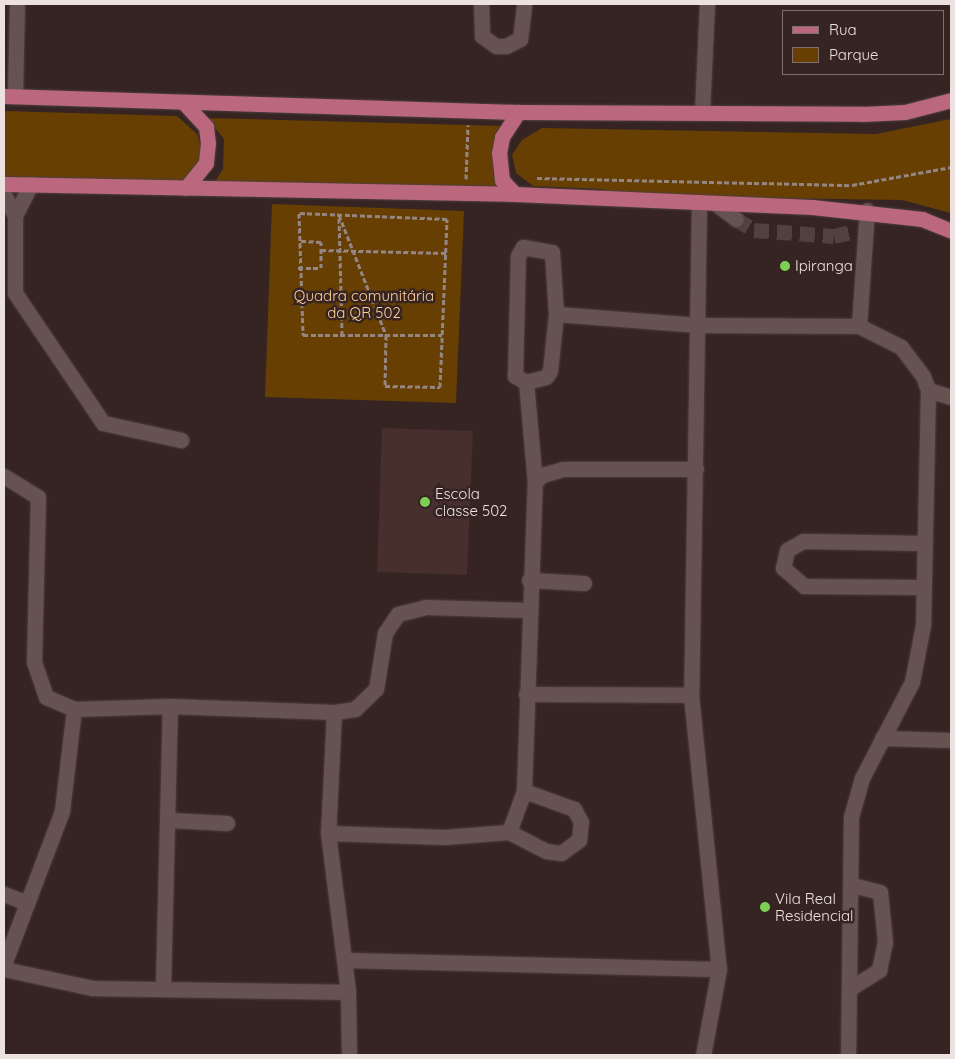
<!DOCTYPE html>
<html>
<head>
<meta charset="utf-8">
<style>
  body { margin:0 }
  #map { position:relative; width:955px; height:1059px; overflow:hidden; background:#352422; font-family:Quicksand,sans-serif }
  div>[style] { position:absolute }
  .built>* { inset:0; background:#462f2d }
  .green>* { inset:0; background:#673f02 }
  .minor-tunnel>* { height:15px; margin-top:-7.5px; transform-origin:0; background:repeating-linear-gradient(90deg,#51403e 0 15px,transparent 0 23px) }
  .path>* { height:3px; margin-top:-1.5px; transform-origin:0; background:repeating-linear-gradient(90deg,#948685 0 5px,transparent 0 7.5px) }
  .roads { filter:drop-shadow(0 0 1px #4e403f) drop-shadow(0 0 1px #4e403f) }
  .minor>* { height:15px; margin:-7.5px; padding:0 7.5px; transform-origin:7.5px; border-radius:7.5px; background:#665351 }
  .major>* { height:15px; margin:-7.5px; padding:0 7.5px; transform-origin:7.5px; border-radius:7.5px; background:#bb677e }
  .dots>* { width:14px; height:14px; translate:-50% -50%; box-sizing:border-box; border:2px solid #352422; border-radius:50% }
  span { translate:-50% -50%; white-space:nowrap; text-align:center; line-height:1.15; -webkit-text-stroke:5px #352422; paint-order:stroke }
  .poi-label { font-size:15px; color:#ede1e0 }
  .left { translate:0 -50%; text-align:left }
  .park-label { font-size:15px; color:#ffcf9a }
  .frame { position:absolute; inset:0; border:5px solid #ede1e0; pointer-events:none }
  .legend { position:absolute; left:782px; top:10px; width:162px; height:65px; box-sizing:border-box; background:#352422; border:1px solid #7f706e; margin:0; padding:6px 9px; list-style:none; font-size:15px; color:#ede1e0 }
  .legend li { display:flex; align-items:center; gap:10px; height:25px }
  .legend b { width:25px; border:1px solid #7f706e }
</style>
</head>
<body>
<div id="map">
  <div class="built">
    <div style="clip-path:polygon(382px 428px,473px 431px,467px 575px,377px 572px)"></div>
  </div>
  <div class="green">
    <div style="clip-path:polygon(4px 111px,177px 116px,197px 134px,203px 153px,201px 170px,182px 183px,4px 179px)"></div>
    <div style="clip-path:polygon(207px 118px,503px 126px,494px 140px,493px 173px,504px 193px,211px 188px,223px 169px,224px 139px)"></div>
    <div style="clip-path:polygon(951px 119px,951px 213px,902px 200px,613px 196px,602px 189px,533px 186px,516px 173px,512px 155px,522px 140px,542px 128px,876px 134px)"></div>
    <div style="clip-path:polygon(272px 204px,464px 211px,456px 403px,265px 397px)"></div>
  </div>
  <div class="minor-tunnel">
    <div style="left:736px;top:219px;width:21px;rotate:31deg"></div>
    <div style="left:754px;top:230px;width:80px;rotate:4.3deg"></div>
    <div style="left:834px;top:236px;width:17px;rotate:-13deg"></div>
  </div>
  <div class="path">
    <div style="left:537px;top:178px;width:315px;rotate:1.3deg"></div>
    <div style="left:852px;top:185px;width:101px;rotate:-10.3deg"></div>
    <div style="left:466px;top:179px;width:54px;rotate:-87.9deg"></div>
    <div style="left:339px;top:215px;width:129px;rotate:68.6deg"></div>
    <div style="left:386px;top:335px;width:51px;rotate:91.1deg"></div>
    <div style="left:385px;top:386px;width:55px;rotate:1deg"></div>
    <div style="left:440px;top:387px;width:168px;rotate:-87.6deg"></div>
    <div style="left:447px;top:219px;width:148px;rotate:-177.7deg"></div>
    <div style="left:299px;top:213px;width:122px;rotate:88.1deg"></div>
    <div style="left:303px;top:335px;width:139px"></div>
    <div style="left:339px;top:218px;width:117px;rotate:88.5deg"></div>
    <div style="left:321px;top:250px;width:125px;rotate:1.4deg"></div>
    <div style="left:298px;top:268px;width:23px"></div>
    <div style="left:321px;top:268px;width:26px;rotate:-90deg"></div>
    <div style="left:321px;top:242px;width:22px;rotate:-177deg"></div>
  </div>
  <div class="roads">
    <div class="minor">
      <div style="left:481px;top:4px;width:32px;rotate:88deg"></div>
      <div style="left:482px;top:36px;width:17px;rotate:36deg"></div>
      <div style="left:496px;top:46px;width:10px"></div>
      <div style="left:506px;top:46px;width:16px;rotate:-27deg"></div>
      <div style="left:520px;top:39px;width:35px;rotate:-83deg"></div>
      <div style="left:15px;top:96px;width:92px;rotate:-88.8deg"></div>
      <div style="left:702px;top:113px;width:109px;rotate:-87.4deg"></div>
      <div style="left:31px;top:184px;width:36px;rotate:117deg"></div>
      <div style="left:15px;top:216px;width:77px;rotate:90deg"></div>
      <div style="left:15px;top:293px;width:157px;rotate:55.9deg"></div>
      <div style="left:103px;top:423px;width:80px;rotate:12.3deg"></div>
      <div style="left:4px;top:195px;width:24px;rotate:62deg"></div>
      <div style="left:699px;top:203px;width:492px;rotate:90.9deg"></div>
      <div style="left:691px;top:695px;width:275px;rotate:84.2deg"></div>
      <div style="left:719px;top:969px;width:87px;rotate:100.5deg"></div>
      <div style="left:716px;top:204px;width:25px;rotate:37deg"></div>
      <div style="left:523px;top:247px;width:29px;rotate:10deg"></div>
      <div style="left:552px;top:252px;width:62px;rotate:86.3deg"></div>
      <div style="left:556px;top:314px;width:57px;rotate:96deg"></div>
      <div style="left:550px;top:371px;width:7px;rotate:124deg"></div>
      <div style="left:546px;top:377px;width:21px;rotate:166deg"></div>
      <div style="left:526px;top:382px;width:13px;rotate:-151deg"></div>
      <div style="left:515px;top:376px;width:120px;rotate:-88.6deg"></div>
      <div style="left:518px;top:256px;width:10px;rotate:-61deg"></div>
      <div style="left:556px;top:314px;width:143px;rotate:4.4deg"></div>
      <div style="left:699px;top:325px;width:160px;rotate:0.4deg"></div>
      <div style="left:859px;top:326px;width:47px;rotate:26.6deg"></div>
      <div style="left:901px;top:347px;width:36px;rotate:53deg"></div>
      <div style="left:923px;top:376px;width:15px;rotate:70deg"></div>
      <div style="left:928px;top:390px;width:235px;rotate:91.2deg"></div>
      <div style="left:923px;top:625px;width:58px;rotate:100.9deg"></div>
      <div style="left:912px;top:682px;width:108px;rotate:117.5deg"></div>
      <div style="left:862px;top:778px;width:41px;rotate:105.8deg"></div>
      <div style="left:851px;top:817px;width:238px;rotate:90.7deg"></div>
      <div style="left:859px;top:326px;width:116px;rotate:-86.1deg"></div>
      <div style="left:526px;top:382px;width:100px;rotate:84.9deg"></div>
      <div style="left:928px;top:390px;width:24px;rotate:17deg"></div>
      <div style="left:4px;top:476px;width:40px;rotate:32deg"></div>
      <div style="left:38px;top:497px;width:165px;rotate:91.4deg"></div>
      <div style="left:34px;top:662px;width:37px;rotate:71deg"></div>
      <div style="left:46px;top:697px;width:30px;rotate:23deg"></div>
      <div style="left:74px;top:709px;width:96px;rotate:-1.8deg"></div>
      <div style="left:170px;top:706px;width:164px;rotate:2.1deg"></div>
      <div style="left:334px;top:712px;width:121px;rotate:92.8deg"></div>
      <div style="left:328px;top:833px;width:160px;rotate:82.8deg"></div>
      <div style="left:348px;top:992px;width:63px;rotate:89.1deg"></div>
      <div style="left:529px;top:580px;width:55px;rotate:3.1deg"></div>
      <div style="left:923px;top:587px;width:119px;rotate:-179.5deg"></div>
      <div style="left:804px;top:586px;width:28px;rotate:-139deg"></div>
      <div style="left:783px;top:568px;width:18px;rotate:-77deg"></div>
      <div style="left:787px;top:550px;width:18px;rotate:-29deg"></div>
      <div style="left:803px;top:541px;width:120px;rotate:1deg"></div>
      <div style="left:526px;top:694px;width:165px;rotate:0.3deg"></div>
      <div style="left:334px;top:712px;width:21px;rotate:-8deg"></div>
      <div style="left:355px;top:709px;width:29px;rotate:-44deg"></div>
      <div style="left:376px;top:689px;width:57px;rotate:-80.9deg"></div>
      <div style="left:385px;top:633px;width:23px;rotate:-56deg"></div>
      <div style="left:398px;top:614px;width:29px;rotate:-14deg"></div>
      <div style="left:426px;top:607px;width:101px;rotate:1.7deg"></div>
      <div style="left:882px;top:738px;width:69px;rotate:1.7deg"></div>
      <div style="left:169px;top:820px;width:58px;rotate:3deg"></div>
      <div style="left:509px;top:832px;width:42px;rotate:27.2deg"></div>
      <div style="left:546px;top:851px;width:15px;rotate:8deg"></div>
      <div style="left:561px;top:853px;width:22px;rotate:-36deg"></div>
      <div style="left:579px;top:840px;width:18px;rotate:-84deg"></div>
      <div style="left:581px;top:822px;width:15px;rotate:-118deg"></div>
      <div style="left:574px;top:809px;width:53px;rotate:-160.2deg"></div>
      <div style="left:328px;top:833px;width:116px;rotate:2deg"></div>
      <div style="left:444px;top:837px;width:65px;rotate:-4.4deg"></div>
      <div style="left:509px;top:832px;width:44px;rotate:-69.9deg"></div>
      <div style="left:524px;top:791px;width:309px;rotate:-88deg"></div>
      <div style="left:535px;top:482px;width:10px;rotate:-45deg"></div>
      <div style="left:542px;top:475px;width:22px;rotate:-16deg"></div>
      <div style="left:563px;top:469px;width:133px"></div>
      <div style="left:4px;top:894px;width:25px;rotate:21deg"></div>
      <div style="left:344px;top:960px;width:375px;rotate:1.4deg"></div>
      <div style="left:4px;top:964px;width:164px;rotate:-69.2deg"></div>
      <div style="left:62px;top:811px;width:103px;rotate:-83.3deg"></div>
      <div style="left:4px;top:969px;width:91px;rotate:12.1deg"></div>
      <div style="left:93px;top:988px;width:255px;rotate:0.9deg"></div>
      <div style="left:163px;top:987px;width:281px;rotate:-88.6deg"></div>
      <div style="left:849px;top:989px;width:36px;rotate:-32deg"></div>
      <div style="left:879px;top:970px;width:29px;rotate:-78deg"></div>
      <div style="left:885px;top:942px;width:50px;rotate:-95.7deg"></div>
      <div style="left:880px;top:892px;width:29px;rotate:-166deg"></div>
    </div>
    <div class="major">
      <div style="left:4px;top:96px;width:514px;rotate:1.78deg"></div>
      <div style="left:518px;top:112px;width:344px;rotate:0.3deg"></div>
      <div style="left:862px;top:114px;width:43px;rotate:-2.7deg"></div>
      <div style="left:905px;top:112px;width:48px;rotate:-14.6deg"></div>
      <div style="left:183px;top:102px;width:34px;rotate:47deg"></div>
      <div style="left:206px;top:127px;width:16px;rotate:83deg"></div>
      <div style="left:208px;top:143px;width:20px;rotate:96deg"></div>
      <div style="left:206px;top:163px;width:32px;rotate:129deg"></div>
      <div style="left:4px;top:184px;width:511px;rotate:1.12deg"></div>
      <div style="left:515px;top:194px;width:297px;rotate:2.5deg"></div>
      <div style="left:812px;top:207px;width:111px;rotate:6.2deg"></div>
      <div style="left:922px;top:219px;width:31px;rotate:22deg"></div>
      <div style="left:515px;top:194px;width:19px;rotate:-133deg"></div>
      <div style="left:502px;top:180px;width:27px;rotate:-96deg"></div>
      <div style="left:499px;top:153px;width:16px;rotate:-79deg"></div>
      <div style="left:502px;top:137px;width:30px;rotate:-57deg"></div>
    </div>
  </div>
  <div class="dots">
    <div style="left:785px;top:266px;background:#7cd155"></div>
    <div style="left:425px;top:502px;background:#7cd155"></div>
    <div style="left:765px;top:907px;background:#7cd155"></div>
  </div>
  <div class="poi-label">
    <span class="left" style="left:795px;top:266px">Ipiranga</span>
    <span class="left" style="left:435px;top:502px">Escola<br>classe 502</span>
    <span class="left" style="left:775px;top:907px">Vila Real<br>Residencial</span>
  </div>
  <div class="park-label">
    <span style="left:364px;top:304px">Quadra comunitária<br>da QR 502</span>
  </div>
  <div class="frame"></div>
  <ul class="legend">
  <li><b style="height:6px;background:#bb677e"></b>Rua</li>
  <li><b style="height:14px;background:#673f02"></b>Parque</li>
  </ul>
</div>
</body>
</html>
